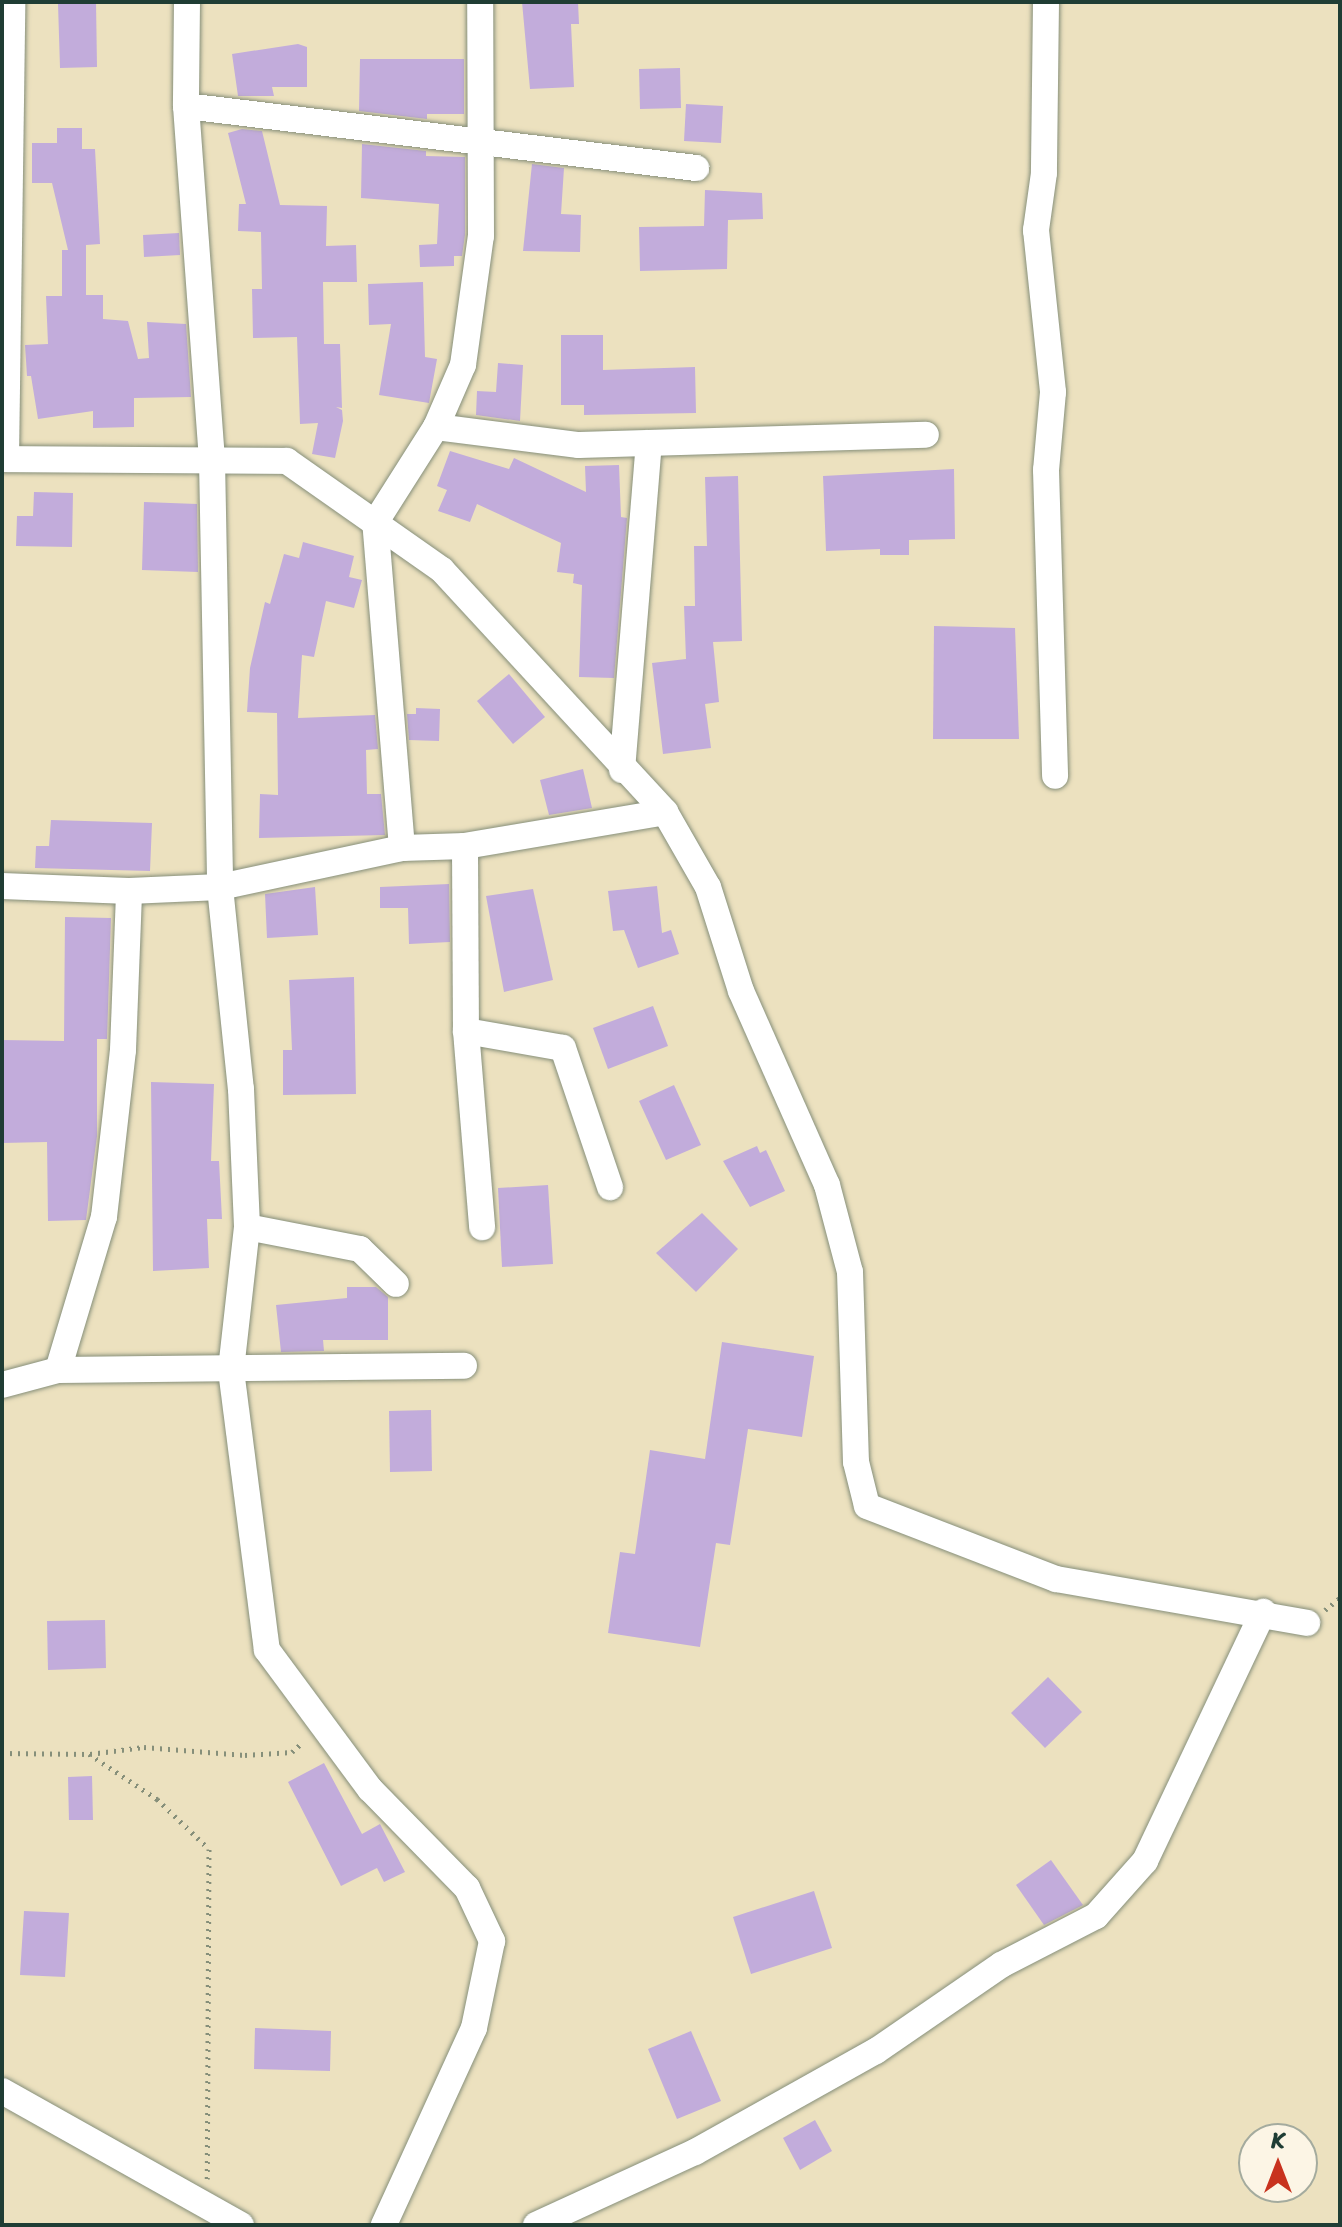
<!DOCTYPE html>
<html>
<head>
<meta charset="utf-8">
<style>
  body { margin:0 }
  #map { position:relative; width:1342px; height:2227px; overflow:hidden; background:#ece1bf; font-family:Sriracha,sans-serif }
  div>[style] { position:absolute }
  .building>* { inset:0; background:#c2acdb }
  .path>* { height:5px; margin-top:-2.5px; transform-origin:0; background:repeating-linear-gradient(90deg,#868f7a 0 2px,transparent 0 8px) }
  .roads { filter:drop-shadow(0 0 2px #868f7a) drop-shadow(0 0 2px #868f7a) }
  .minor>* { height:26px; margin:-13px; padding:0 13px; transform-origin:13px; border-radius:13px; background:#fff }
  span { translate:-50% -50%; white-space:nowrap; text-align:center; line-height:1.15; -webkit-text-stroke:8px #fcf5e5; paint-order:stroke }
  .frame { position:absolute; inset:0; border:4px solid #1f3d34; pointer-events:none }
  .north { position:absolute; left:1238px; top:2123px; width:80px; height:80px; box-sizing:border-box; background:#fcf5e5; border:2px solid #a4ab9e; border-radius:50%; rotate:0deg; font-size:22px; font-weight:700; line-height:32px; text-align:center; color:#1f3d34 }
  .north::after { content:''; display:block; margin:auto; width:28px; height:36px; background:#c8321e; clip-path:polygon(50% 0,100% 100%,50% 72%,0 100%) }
</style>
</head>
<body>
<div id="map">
  <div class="building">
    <div style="clip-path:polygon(96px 2px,97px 67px,60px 68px,58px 3px)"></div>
    <div style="clip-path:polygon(522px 2px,578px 2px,579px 24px,571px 24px,574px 87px,530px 89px)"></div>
    <div style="clip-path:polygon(298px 44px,307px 47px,307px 87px,272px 87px,274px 96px,238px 96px,232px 54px)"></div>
    <div style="clip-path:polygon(360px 59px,464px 59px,464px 114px,427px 114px,427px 119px,359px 111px)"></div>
    <div style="clip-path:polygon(680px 68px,681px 108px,640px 109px,639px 69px)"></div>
    <div style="clip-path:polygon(686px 104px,723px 106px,721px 143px,684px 141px)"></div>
    <div style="clip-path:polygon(57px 128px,82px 128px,82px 149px,95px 149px,100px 244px,86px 245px,86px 295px,103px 295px,103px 319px,128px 321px,138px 359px,149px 358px,147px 322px,186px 324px,191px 397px,134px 398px,134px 427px,93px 428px,93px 411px,38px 419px,31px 376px,27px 376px,25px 345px,48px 344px,46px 296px,62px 296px,62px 250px,68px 250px,52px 183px,32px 183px,32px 143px,57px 143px)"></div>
    <div style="clip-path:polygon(242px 129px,262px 131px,280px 205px,327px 206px,326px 246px,356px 245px,357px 282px,323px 282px,324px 344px,340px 344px,342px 408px,336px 407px,342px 410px,343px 421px,335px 458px,312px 454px,318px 423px,300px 424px,297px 337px,253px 338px,252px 289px,262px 289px,261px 232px,238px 231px,239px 204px,246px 204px,228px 133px)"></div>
    <div style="clip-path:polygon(362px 144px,426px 151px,426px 156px,465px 157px,465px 235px,462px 256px,454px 256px,454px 266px,420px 267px,419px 245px,437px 244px,439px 204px,361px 198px)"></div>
    <div style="clip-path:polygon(532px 164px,564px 168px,561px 214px,581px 215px,580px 252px,523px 251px)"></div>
    <div style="clip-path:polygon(705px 190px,762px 193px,763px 219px,728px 220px,727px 269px,640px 271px,639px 227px,704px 226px)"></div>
    <div style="clip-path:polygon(179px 233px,180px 255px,144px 257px,143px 235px)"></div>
    <div style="clip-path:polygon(423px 282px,425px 357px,437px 359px,429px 403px,379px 395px,391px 324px,369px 325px,368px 284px)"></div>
    <div style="clip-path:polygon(561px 335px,603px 335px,603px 370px,695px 367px,696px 413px,584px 415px,584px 405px,561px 405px)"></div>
    <div style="clip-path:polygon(498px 363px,523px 365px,520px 421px,476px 415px,477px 391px,496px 392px)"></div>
    <div style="clip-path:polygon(450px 451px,509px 469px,514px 458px,586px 492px,585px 466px,619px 465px,621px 517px,627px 518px,614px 678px,579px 677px,582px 585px,573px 583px,574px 574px,557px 572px,561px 543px,477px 504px,470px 522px,438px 511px,447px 490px,437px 486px)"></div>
    <div style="clip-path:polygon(954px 469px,955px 539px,909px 540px,909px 555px,880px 555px,880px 549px,826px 551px,823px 476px)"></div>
    <div style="clip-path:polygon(738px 476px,742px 641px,713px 642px,719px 702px,705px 704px,711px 748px,663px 754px,652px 663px,686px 659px,684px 606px,695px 606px,694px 546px,707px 546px,705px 477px)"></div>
    <div style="clip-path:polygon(34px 492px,73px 493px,72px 547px,16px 546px,17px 516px,33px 516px)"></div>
    <div style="clip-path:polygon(144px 502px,197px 504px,198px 572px,142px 570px)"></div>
    <div style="clip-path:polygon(303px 542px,354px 556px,349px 577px,362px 580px,354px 608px,326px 601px,314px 657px,302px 655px,298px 718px,375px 715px,378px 749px,366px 750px,367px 794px,381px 794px,385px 835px,259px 838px,260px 794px,278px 795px,277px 713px,247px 712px,250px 668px,265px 602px,270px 604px,284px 554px,299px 558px)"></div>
    <div style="clip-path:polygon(934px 626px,1015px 628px,1019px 739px,933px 739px)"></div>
    <div style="clip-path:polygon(509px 674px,545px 717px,513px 744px,477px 701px)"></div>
    <div style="clip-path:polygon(416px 708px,440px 709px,439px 741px,409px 740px,407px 714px,416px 714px)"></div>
    <div style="clip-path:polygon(583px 769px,592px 808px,549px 815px,540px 780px)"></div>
    <div style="clip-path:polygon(51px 820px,152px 823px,150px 871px,35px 868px,36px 846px,49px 846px)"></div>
    <div style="clip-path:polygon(449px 884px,450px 942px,409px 944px,408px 908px,380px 908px,380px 887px)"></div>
    <div style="clip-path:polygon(657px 886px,662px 933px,671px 930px,679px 954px,638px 968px,624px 930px,613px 931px,608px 891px)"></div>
    <div style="clip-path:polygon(315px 887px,318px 935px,267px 938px,265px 894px)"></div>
    <div style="clip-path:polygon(533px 889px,553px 980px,504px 992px,486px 896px)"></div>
    <div style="clip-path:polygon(65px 917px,111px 918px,107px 1039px,97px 1039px,97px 1136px,86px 1220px,48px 1221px,47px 1142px,2px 1143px,2px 1040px,64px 1041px)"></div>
    <div style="clip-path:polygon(354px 977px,356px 1094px,283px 1095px,283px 1050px,292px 1050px,289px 980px)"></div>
    <div style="clip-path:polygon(653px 1006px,668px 1046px,608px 1069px,593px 1028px)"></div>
    <div style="clip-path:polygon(151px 1082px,214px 1084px,211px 1161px,219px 1161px,222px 1219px,207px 1219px,209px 1268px,153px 1271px)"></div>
    <div style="clip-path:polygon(674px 1085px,701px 1145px,666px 1160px,639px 1101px)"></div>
    <div style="clip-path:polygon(757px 1146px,760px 1153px,766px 1150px,785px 1191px,750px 1207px,723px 1161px)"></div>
    <div style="clip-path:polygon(548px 1185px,553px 1264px,502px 1267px,498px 1188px)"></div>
    <div style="clip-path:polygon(702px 1213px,738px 1249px,696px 1292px,656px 1253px)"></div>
    <div style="clip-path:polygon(347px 1287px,376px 1287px,388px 1297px,388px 1340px,323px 1340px,324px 1351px,281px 1352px,276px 1305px,347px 1298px)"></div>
    <div style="clip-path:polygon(722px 1342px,814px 1356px,802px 1437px,748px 1429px,730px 1545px,716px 1543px,700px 1647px,608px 1633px,620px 1552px,635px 1554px,650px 1450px,705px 1459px)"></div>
    <div style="clip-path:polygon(431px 1410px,432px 1471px,390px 1472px,389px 1411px)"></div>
    <div style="clip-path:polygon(105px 1620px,106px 1668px,48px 1670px,47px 1621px)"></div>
    <div style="clip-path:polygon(1048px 1677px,1082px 1712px,1045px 1748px,1011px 1713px)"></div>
    <div style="clip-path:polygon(324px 1763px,362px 1834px,380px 1824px,405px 1872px,384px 1882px,377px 1868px,341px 1886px,288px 1782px)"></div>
    <div style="clip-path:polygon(92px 1776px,93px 1820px,69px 1820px,68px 1777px)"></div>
    <div style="clip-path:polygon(1051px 1860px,1083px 1905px,1044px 1925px,1016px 1885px)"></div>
    <div style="clip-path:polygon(814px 1891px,832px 1948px,751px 1974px,733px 1917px)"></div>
    <div style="clip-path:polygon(24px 1911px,69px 1913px,65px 1977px,20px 1975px)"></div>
    <div style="clip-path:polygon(255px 2028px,331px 2031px,330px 2071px,254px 2069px)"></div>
    <div style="clip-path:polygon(691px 2031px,721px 2101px,677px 2119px,648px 2049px)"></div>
    <div style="clip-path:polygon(815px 2120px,832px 2151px,800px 2170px,783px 2138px)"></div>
  </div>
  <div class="path">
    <div style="left:1325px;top:1610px;width:19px;rotate:-39deg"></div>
    <div style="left:2px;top:1753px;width:87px;rotate:0.7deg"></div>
    <div style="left:89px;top:1754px;width:82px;rotate:33.5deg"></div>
    <div style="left:157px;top:1799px;width:72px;rotate:43.9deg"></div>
    <div style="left:209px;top:1849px;width:330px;rotate:90.3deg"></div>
    <div style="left:90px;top:1754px;width:54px;rotate:-7.4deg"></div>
    <div style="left:144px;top:1747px;width:101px;rotate:4.5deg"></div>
    <div style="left:245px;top:1755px;width:47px;rotate:-3.7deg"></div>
    <div style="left:292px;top:1752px;width:15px;rotate:-42deg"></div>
  </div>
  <div class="roads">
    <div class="minor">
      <div style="left:187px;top:2px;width:104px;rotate:90.6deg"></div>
      <div style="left:186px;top:106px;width:355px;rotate:85.8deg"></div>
      <div style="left:212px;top:460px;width:427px;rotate:88.9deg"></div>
      <div style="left:220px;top:887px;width:203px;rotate:84.1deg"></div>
      <div style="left:241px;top:1089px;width:138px;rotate:87.5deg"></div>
      <div style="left:247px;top:1227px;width:144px;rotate:96.4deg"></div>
      <div style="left:231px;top:1370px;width:282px;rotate:82.7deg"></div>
      <div style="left:267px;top:1650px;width:173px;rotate:53.5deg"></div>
      <div style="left:370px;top:1789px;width:139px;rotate:45.6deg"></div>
      <div style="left:467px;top:1888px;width:59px;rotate:64.7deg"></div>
      <div style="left:492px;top:1941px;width:89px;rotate:101.7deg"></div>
      <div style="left:474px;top:2028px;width:217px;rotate:114.6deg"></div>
      <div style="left:1046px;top:2px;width:171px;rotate:90.7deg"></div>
      <div style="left:1044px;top:173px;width:58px;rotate:98deg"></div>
      <div style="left:1036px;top:230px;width:163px;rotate:84deg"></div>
      <div style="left:1053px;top:392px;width:78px;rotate:95.1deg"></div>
      <div style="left:1046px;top:470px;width:306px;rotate:88.3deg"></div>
      <div style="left:186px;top:106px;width:514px;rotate:6.93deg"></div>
      <div style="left:436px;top:427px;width:144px;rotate:7.2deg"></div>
      <div style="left:579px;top:445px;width:347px;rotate:-1.7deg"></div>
      <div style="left:2px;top:459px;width:285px;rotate:0.4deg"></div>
      <div style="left:287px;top:461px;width:189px;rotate:35.1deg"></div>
      <div style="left:442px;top:570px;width:329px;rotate:47.3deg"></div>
      <div style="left:665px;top:812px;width:86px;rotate:60.2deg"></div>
      <div style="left:708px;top:887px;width:109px;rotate:72.4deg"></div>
      <div style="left:741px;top:991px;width:212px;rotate:66.1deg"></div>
      <div style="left:827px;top:1185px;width:90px;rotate:75.2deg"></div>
      <div style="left:850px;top:1272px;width:190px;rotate:88.2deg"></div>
      <div style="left:856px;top:1462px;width:45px;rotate:76deg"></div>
      <div style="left:867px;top:1506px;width:203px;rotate:21.1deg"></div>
      <div style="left:1056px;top:1579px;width:255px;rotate:9.9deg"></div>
      <div style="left:6px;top:459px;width:457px;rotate:-89.2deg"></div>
      <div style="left:622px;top:770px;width:328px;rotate:-85.3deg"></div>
      <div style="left:465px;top:846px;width:185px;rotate:89.7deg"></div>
      <div style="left:466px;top:1031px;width:98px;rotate:9.9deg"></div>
      <div style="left:563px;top:1048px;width:147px;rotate:71.3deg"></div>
      <div style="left:402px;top:848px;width:326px;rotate:-94.7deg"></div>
      <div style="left:375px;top:523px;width:114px;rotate:-57.6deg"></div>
      <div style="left:436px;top:427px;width:68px;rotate:-66.5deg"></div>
      <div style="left:463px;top:365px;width:130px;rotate:-82.1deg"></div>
      <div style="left:481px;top:236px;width:234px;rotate:-90.2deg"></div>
      <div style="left:2px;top:886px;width:127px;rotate:2.3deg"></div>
      <div style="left:129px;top:891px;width:91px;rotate:-2.5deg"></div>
      <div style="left:220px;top:887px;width:186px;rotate:-12.1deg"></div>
      <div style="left:402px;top:848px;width:63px;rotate:-1.8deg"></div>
      <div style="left:465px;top:846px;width:203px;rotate:-9.6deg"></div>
      <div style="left:466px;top:1031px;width:197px;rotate:85.3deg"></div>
      <div style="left:247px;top:1227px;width:115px;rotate:11deg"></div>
      <div style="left:360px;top:1249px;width:50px;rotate:44.2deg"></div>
      <div style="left:58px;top:1370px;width:160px;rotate:-73.3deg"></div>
      <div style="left:104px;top:1217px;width:168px;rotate:-83.5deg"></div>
      <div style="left:123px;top:1050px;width:159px;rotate:-87.8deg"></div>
      <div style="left:2px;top:1385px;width:58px;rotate:-15deg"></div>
      <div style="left:58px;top:1370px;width:406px;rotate:-0.6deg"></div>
      <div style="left:2px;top:2091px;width:274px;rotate:29.3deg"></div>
      <div style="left:536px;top:2225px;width:175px;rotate:-24.7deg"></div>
      <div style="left:695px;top:2152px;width:207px;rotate:-29.2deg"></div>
      <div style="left:876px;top:2051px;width:152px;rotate:-34.5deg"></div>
      <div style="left:1001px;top:1965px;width:107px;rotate:-27.3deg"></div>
      <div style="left:1096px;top:1916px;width:74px;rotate:-48.3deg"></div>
      <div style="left:1145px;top:1861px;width:276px;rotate:-64.6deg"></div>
    </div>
  </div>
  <div class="frame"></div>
  <div class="north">K</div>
</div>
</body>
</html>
